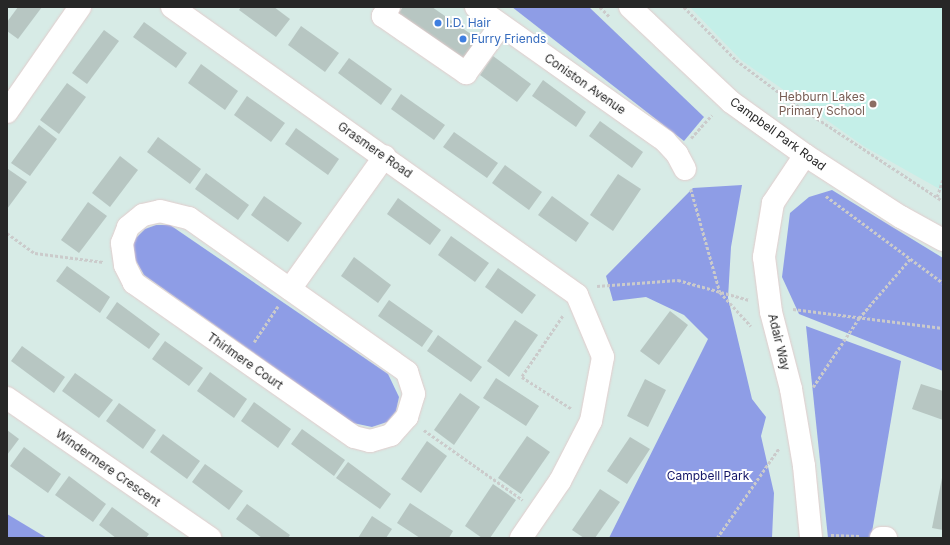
<!DOCTYPE html>
<html>
<head>
<meta charset="utf-8">
<style>
  body { margin:0 }
  #map { position:relative; width:950px; height:545px; overflow:hidden; background:#d7ebe6; font-family:Inter,sans-serif }
  div>[style] { position:absolute }
  .education>* { inset:0; background:#c4efe8 }
  .green>* { inset:0; background:#8e9de6 }
  .building>* { inset:0; background:#b7c6c2 }
  .path>* { height:2.5px; margin-top:-1.25px; transform-origin:0; background:repeating-linear-gradient(90deg,#cbcbcb 0 3px,transparent 0 5px) }
  .roads { filter:drop-shadow(0 0 1px #e2cccc) drop-shadow(0 0 1px #e2cccc) }
  .minor>* { height:22px; margin:-11px; padding:0 11px; transform-origin:11px; border-radius:11px; background:#fff }
  .dots>* { width:11px; height:11px; translate:-50% -50%; box-sizing:border-box; border:2px solid #fff; border-radius:50% }
  span { translate:-50% -50%; white-space:nowrap; text-align:center; line-height:1.15; -webkit-text-stroke:4px #fff; paint-order:stroke }
  .shop-label { font-size:12px; color:#366cbe }
  .left { translate:0 -50%; text-align:left }
  .street-label { font-size:12px; color:#272727 }
  .education-label { font-size:12px; color:#785e54 }
  .right { translate:-100% -50%; text-align:right }
  .park-label { font-size:12px; color:#141667 }
  .frame { position:absolute; inset:0; border:8px solid #272727; pointer-events:none }
</style>
</head>
<body>
<div id="map">
  <div class="education">
    <div style="clip-path:polygon(690px 7px,943px 7px,943px 191px,865px 147px,741px 60px)"></div>
  </div>
  <div class="green">
    <div style="clip-path:polygon(512px 7px,589px 7px,704px 117px,684px 141px)"></div>
    <div style="clip-path:polygon(742px 185px,731px 247px,728px 298px,752px 399px,766px 417px,761px 436px,774px 493px,772px 538px,609px 538px,708px 339px,684px 315px,646px 297px,613px 301px,606px 276px,693px 188px)"></div>
    <div style="clip-path:polygon(832px 190px,943px 258px,943px 371px,799px 314px,782px 277px,790px 213px,809px 197px)"></div>
    <div style="clip-path:polygon(156px 225px,170px 225px,388px 374px,399px 397px,396px 411px,387px 422px,372px 427px,353px 423px,144px 275px,130px 250px,136px 238px,145px 229px)"></div>
    <div style="clip-path:polygon(806px 326px,901px 361px,871px 538px,828px 538px)"></div>
    <div style="clip-path:polygon(7px 514px,47px 538px,7px 538px)"></div>
  </div>
  <div class="building">
    <div style="clip-path:polygon(18px 7px,42px 7px,18px 39px,7px 31px,7px 22px)"></div>
    <div style="clip-path:polygon(241px 7px,274px 7px,290px 19px,276px 37px,239px 10px)"></div>
    <div style="clip-path:polygon(403px 7px,432px 7px,478px 39px,461px 63px,395px 18px)"></div>
    <div style="clip-path:polygon(144px 22px,187px 53px,176px 68px,133px 37px)"></div>
    <div style="clip-path:polygon(301px 26px,339px 53px,325px 72px,288px 45px)"></div>
    <div style="clip-path:polygon(104px 30px,119px 41px,87px 84px,72px 73px)"></div>
    <div style="clip-path:polygon(493px 56px,531px 84px,517px 102px,480px 75px)"></div>
    <div style="clip-path:polygon(349px 58px,392px 89px,381px 105px,338px 73px)"></div>
    <div style="clip-path:polygon(201px 64px,238px 91px,225px 110px,188px 83px)"></div>
    <div style="clip-path:polygon(543px 80px,586px 112px,576px 127px,532px 96px)"></div>
    <div style="clip-path:polygon(67px 83px,86px 97px,59px 134px,40px 120px)"></div>
    <div style="clip-path:polygon(401px 94px,445px 125px,434px 140px,391px 109px)"></div>
    <div style="clip-path:polygon(247px 96px,285px 123px,271px 142px,234px 115px)"></div>
    <div style="clip-path:polygon(600px 121px,643px 152px,632px 168px,589px 136px)"></div>
    <div style="clip-path:polygon(39px 125px,57px 139px,30px 176px,11px 163px)"></div>
    <div style="clip-path:polygon(296px 128px,339px 159px,328px 175px,285px 144px)"></div>
    <div style="clip-path:polygon(454px 132px,498px 163px,487px 178px,443px 147px)"></div>
    <div style="clip-path:polygon(158px 137px,201px 169px,190px 184px,147px 152px)"></div>
    <div style="clip-path:polygon(120px 156px,138px 170px,110px 207px,92px 193px)"></div>
    <div style="clip-path:polygon(505px 165px,542px 192px,529px 210px,492px 183px)"></div>
    <div style="clip-path:polygon(8px 169px,27px 182px,7px 209px,7px 170px)"></div>
    <div style="clip-path:polygon(206px 173px,249px 205px,238px 220px,195px 189px)"></div>
    <div style="clip-path:polygon(618px 174px,641px 189px,613px 231px,590px 215px)"></div>
    <div style="clip-path:polygon(264px 196px,302px 223px,288px 242px,251px 215px)"></div>
    <div style="clip-path:polygon(552px 196px,589px 223px,576px 242px,538px 215px)"></div>
    <div style="clip-path:polygon(398px 198px,441px 230px,430px 245px,387px 214px)"></div>
    <div style="clip-path:polygon(88px 202px,107px 216px,79px 253px,61px 240px)"></div>
    <div style="clip-path:polygon(451px 236px,489px 263px,475px 282px,438px 255px)"></div>
    <div style="clip-path:polygon(354px 257px,391px 285px,378px 303px,341px 276px)"></div>
    <div style="clip-path:polygon(67px 266px,110px 297px,100px 313px,56px 281px)"></div>
    <div style="clip-path:polygon(498px 268px,536px 295px,522px 314px,485px 287px)"></div>
    <div style="clip-path:polygon(389px 300px,433px 331px,422px 347px,378px 316px)"></div>
    <div style="clip-path:polygon(117px 302px,160px 334px,149px 349px,106px 318px)"></div>
    <div style="clip-path:polygon(670px 311px,688px 325px,659px 365px,640px 351px)"></div>
    <div style="clip-path:polygon(515px 320px,538px 335px,509px 377px,487px 361px)"></div>
    <div style="clip-path:polygon(438px 335px,482px 367px,471px 382px,427px 351px)"></div>
    <div style="clip-path:polygon(165px 341px,203px 368px,189px 386px,152px 359px)"></div>
    <div style="clip-path:polygon(22px 346px,65px 377px,54px 393px,11px 361px)"></div>
    <div style="clip-path:polygon(210px 372px,247px 399px,234px 418px,197px 391px)"></div>
    <div style="clip-path:polygon(75px 373px,113px 400px,99px 418px,62px 391px)"></div>
    <div style="clip-path:polygon(496px 378px,539px 406px,526px 426px,483px 398px)"></div>
    <div style="clip-path:polygon(645px 379px,666px 390px,648px 427px,627px 416px)"></div>
    <div style="clip-path:polygon(921px 384px,943px 391px,943px 420px,912px 409px)"></div>
    <div style="clip-path:polygon(460px 393px,480px 407px,454px 445px,434px 430px)"></div>
    <div style="clip-path:polygon(254px 402px,291px 429px,278px 448px,241px 421px)"></div>
    <div style="clip-path:polygon(119px 403px,156px 430px,143px 449px,106px 421px)"></div>
    <div style="clip-path:polygon(302px 429px,345px 460px,334px 476px,291px 444px)"></div>
    <div style="clip-path:polygon(7px 430px,19px 439px,7px 455px)"></div>
    <div style="clip-path:polygon(163px 434px,200px 461px,187px 479px,150px 452px)"></div>
    <div style="clip-path:polygon(527px 436px,550px 452px,521px 494px,498px 478px)"></div>
    <div style="clip-path:polygon(630px 437px,650px 449px,627px 484px,607px 471px)"></div>
    <div style="clip-path:polygon(427px 441px,447px 456px,421px 493px,401px 479px)"></div>
    <div style="clip-path:polygon(24px 447px,61px 474px,48px 493px,10px 466px)"></div>
    <div style="clip-path:polygon(348px 462px,391px 494px,380px 509px,336px 478px)"></div>
    <div style="clip-path:polygon(205px 464px,243px 491px,229px 510px,192px 482px)"></div>
    <div style="clip-path:polygon(69px 476px,106px 504px,93px 522px,55px 495px)"></div>
    <div style="clip-path:polygon(942px 478px,943px 478px,943px 530px,932px 528px)"></div>
    <div style="clip-path:polygon(493px 484px,516px 500px,490px 538px,482px 538px,465px 526px)"></div>
    <div style="clip-path:polygon(600px 489px,620px 502px,595px 538px,584px 538px,572px 530px)"></div>
    <div style="clip-path:polygon(410px 503px,453px 531px,449px 538px,420px 538px,397px 523px)"></div>
    <div style="clip-path:polygon(247px 504px,290px 535px,288px 538px,262px 538px,236px 519px)"></div>
    <div style="clip-path:polygon(112px 507px,149px 534px,146px 538px,116px 538px,99px 525px)"></div>
    <div style="clip-path:polygon(372px 516px,392px 529px,386px 538px,358px 538px)"></div>
  </div>
  <div class="path">
    <div style="left:600px;top:7px;width:13px;rotate:45deg"></div>
    <div style="left:684px;top:7px;width:74px;rotate:45.5deg"></div>
    <div style="left:736px;top:60px;width:70px;rotate:36.9deg"></div>
    <div style="left:792px;top:102px;width:181px;rotate:33.3deg"></div>
    <div style="left:691px;top:138px;width:31px;rotate:-48deg"></div>
    <div style="left:691px;top:189px;width:107px;rotate:74.3deg"></div>
    <div style="left:720px;top:292px;width:46px;rotate:47.6deg"></div>
    <div style="left:826px;top:196px;width:146px;rotate:36.6deg"></div>
    <div style="left:937px;top:197px;width:19px;rotate:-72deg"></div>
    <div style="left:7px;top:233px;width:34px;rotate:36deg"></div>
    <div style="left:35px;top:253px;width:69px;rotate:7.5deg"></div>
    <div style="left:597px;top:286px;width:81px;rotate:-4.2deg"></div>
    <div style="left:678px;top:280px;width:74px;rotate:15.7deg"></div>
    <div style="left:793px;top:309px;width:151px;rotate:7.2deg"></div>
    <div style="left:563px;top:316px;width:73px;rotate:123.9deg"></div>
    <div style="left:522px;top:377px;width:59px;rotate:32.6deg"></div>
    <div style="left:254px;top:342px;width:43px;rotate:-56.3deg"></div>
    <div style="left:813px;top:387px;width:83px;rotate:-56.3deg"></div>
    <div style="left:859px;top:318px;width:78px;rotate:-49.2deg"></div>
    <div style="left:424px;top:430px;width:121px;rotate:35.3deg"></div>
    <div style="left:831px;top:535px;width:29px;rotate:2deg"></div>
    <div style="left:717px;top:538px;width:109px;rotate:-55.4deg"></div>
  </div>
  <div class="roads">
    <div class="minor">
      <div style="left:172px;top:7px;width:497px;rotate:35.4deg"></div>
      <div style="left:577px;top:295px;width:67px;rotate:67.2deg"></div>
      <div style="left:603px;top:357px;width:65px;rotate:100.6deg"></div>
      <div style="left:591px;top:421px;width:68px;rotate:117.3deg"></div>
      <div style="left:560px;top:481px;width:69px;rotate:124.4deg"></div>
      <div style="left:389px;top:7px;width:11px;rotate:124deg"></div>
      <div style="left:383px;top:16px;width:101px;rotate:34.5deg"></div>
      <div style="left:466px;top:73px;width:59px;rotate:-53.9deg"></div>
      <div style="left:476px;top:7px;width:232px;rotate:35.3deg"></div>
      <div style="left:665px;top:141px;width:18px;rotate:47deg"></div>
      <div style="left:677px;top:154px;width:17px;rotate:62deg"></div>
      <div style="left:630px;top:7px;width:139px;rotate:43.2deg"></div>
      <div style="left:731px;top:102px;width:91px;rotate:35.6deg"></div>
      <div style="left:805px;top:155px;width:114px;rotate:32.9deg"></div>
      <div style="left:901px;top:217px;width:48px;rotate:28.7deg"></div>
      <div style="left:7px;top:112px;width:128px;rotate:-55.2deg"></div>
      <div style="left:805px;top:155px;width:58px;rotate:123.7deg"></div>
      <div style="left:773px;top:203px;width:55px;rotate:99.5deg"></div>
      <div style="left:764px;top:257px;width:55px;rotate:82.7deg"></div>
      <div style="left:771px;top:312px;width:80px;rotate:75.4deg"></div>
      <div style="left:791px;top:389px;width:78px;rotate:80.4deg"></div>
      <div style="left:804px;top:466px;width:72px;rotate:84.4deg"></div>
      <div style="left:160px;top:211px;width:30px;rotate:14deg"></div>
      <div style="left:189px;top:218px;width:267px;rotate:35.2deg"></div>
      <div style="left:407px;top:372px;width:23px;rotate:72deg"></div>
      <div style="left:414px;top:394px;width:24px;rotate:107deg"></div>
      <div style="left:407px;top:417px;width:24px;rotate:132deg"></div>
      <div style="left:391px;top:435px;width:22px;rotate:164deg"></div>
      <div style="left:370px;top:441px;width:16px;rotate:-166deg"></div>
      <div style="left:354px;top:437px;width:269px;rotate:-145deg"></div>
      <div style="left:134px;top:283px;width:20px;rotate:-117deg"></div>
      <div style="left:125px;top:265px;width:22px;rotate:-98deg"></div>
      <div style="left:122px;top:243px;width:17px;rotate:-69deg"></div>
      <div style="left:128px;top:227px;width:19px;rotate:-39deg"></div>
      <div style="left:143px;top:215px;width:17px;rotate:-13deg"></div>
      <div style="left:290px;top:289px;width:163px;rotate:-54.5deg"></div>
      <div style="left:7px;top:398px;width:247px;rotate:34.6deg"></div>
      <div style="left:881px;top:538px;width:5px"></div>
    </div>
  </div>
  <div class="dots">
    <div style="left:438px;top:23px;background:#3f7fe0"></div>
    <div style="left:463px;top:39px;background:#3f7fe0"></div>
    <div style="left:873px;top:104px;background:#8d6e63"></div>
  </div>
  <div class="shop-label">
    <span class="left" style="left:446px;top:23px">I.D. Hair</span>
    <span class="left" style="left:471px;top:39px">Furry Friends</span>
  </div>
  <div class="street-label">
    <span style="left:585px;top:84px;rotate:35deg">Coniston Avenue</span>
    <span style="left:778px;top:134px;rotate:36deg">Campbell Park Road</span>
    <span style="left:375px;top:150px;rotate:35deg">Grasmere Road</span>
    <span style="left:779px;top:342px;rotate:76deg">Adair Way</span>
    <span style="left:245px;top:361px;rotate:35deg">Thirlmere Court</span>
    <span style="left:108px;top:468px;rotate:35deg">Windermere Crescent</span>
  </div>
  <div class="education-label">
    <span class="right" style="left:865px;top:104px">Hebburn Lakes<br>Primary School</span>
  </div>
  <div class="park-label">
    <span style="left:708px;top:476px">Campbell Park</span>
  </div>
  <div class="frame"></div>
</div>
</body>
</html>
